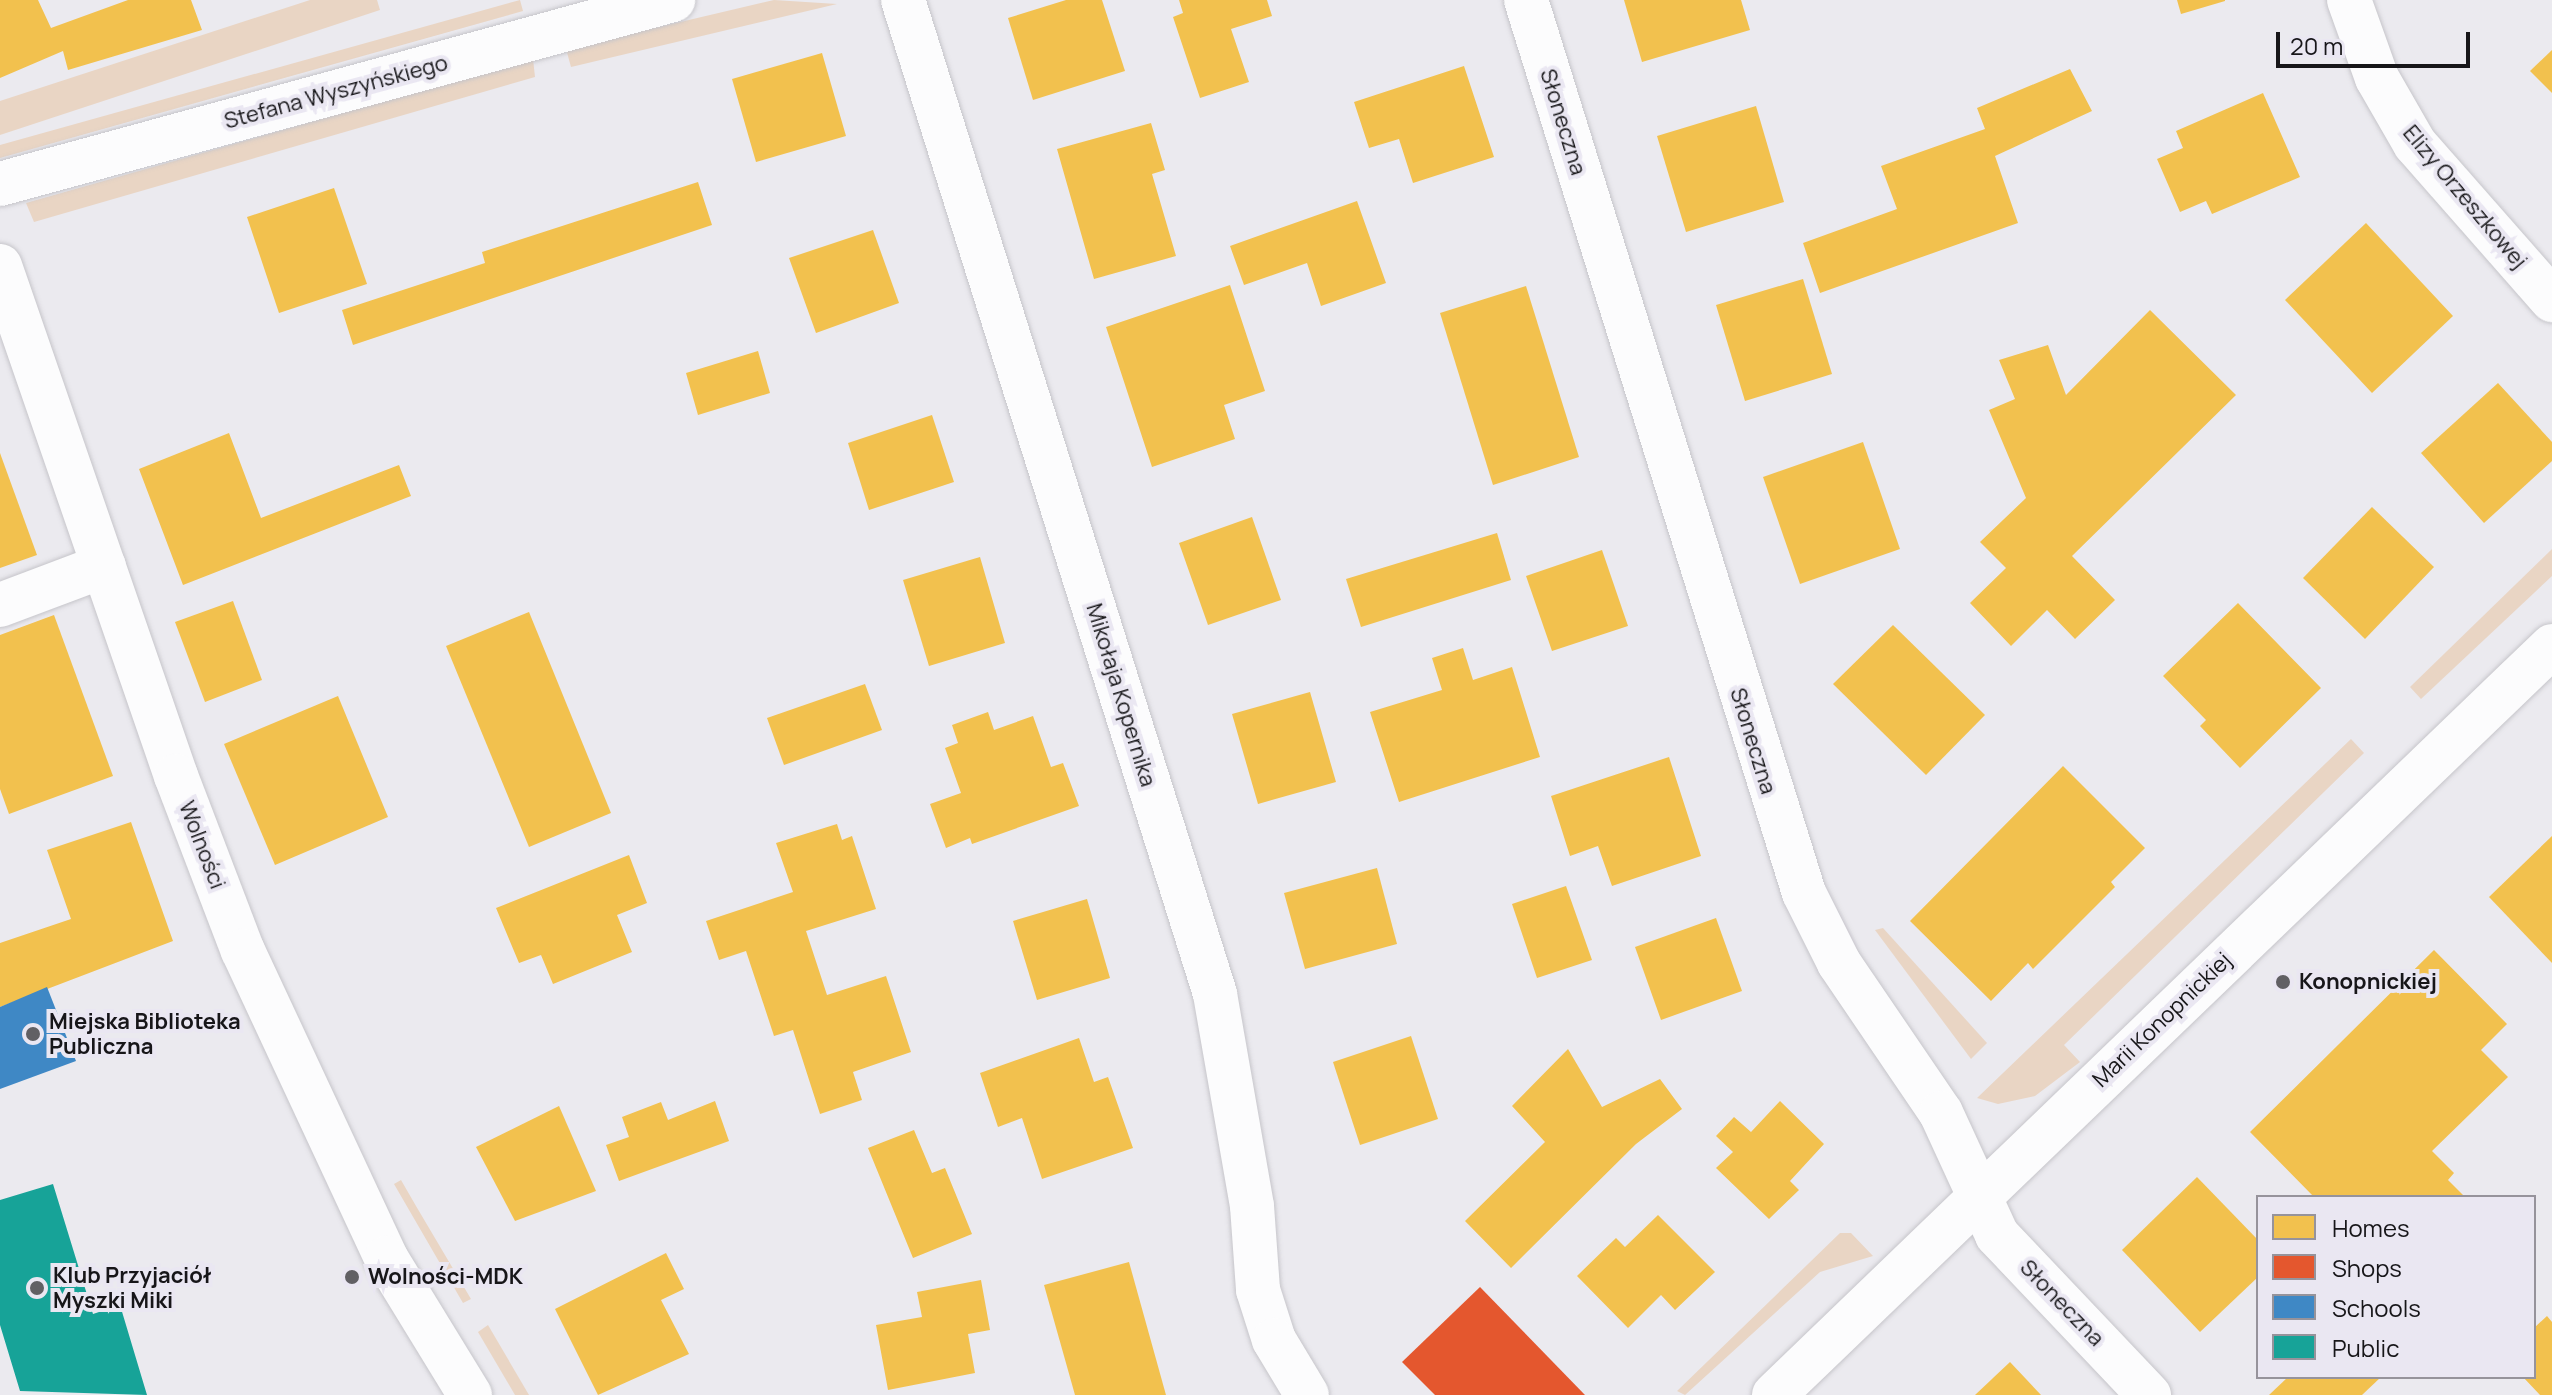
<!DOCTYPE html>
<html>
<head>
<meta charset="utf-8">
<style>
  body { margin:0 }
  #map { position:relative; width:2552px; height:1395px; overflow:hidden; background:#ebeaef; font-family:Manrope,sans-serif }
  div>[style] { position:absolute }
  .green>* { inset:0; background:#e9d5c4 }
  .homes>* { inset:0; background:#f2c14e }
  .shops>* { inset:0; background:#e4572e }
  .schools>* { inset:0; background:#3f88c5 }
  .public>* { inset:0; background:#17a398 }
  .roads { filter:drop-shadow(0 0 2px #c6c5ca) drop-shadow(0 0 2px #c6c5ca) }
  .minor>* { height:44px; margin:-22px; padding:0 22px; transform-origin:22px; border-radius:22px; background:#fcfcfd }
  .dots>* { width:22px; height:22px; translate:-50% -50%; box-sizing:border-box; border:4px solid #eae7f2; border-radius:50% }
  span { translate:-50% -50%; white-space:nowrap; text-align:center; line-height:1.15; -webkit-text-stroke:8px #eae7f2; paint-order:stroke }
  .street-label { font-size:22px; color:#171619 }
  .poi-label { font-size:22px; color:#171619; font-weight:700 }
  .left { translate:0 -50%; text-align:left }
  .legend { position:absolute; left:2256px; top:1195px; width:280px; height:184px; box-sizing:border-box; background:#eae7f2; border:2px solid #96939b; margin:0; padding:10px 14px; list-style:none; font-size:24px; color:#171619 }
  .legend li { display:flex; align-items:center; gap:16px; height:40px }
  .legend b { width:40px; border:2px solid #96939b }
  .scale { position:absolute; left:2276px; top:32px; width:194px; height:36px; box-sizing:border-box; border:4px solid #171619; border-top:0; padding-left:10px; font-size:24px; line-height:28px; white-space:nowrap; color:#171619; -webkit-text-stroke:6px #eae7f2; paint-order:stroke }
</style>
</head>
<body>
<div id="map">
  <div class="green">
    <div style="clip-path:polygon(310px 0,377px 0,380px 10px,0 135px,0 101px)"></div>
    <div style="clip-path:polygon(520px 0,523px 11px,0 158px,0 145px)"></div>
    <div style="clip-path:polygon(774px 0,837px 4px,571px 67px,566px 49px)"></div>
    <div style="clip-path:polygon(533px 59px,535px 77px,34px 222px,26px 203px)"></div>
    <div style="clip-path:polygon(2552px 549px,2552px 576px,2421px 699px,2410px 687px)"></div>
    <div style="clip-path:polygon(2351px 739px,2364px 753px,2064px 1045px,2080px 1062px,2035px 1096px,1998px 1104px,1977px 1098px)"></div>
    <div style="clip-path:polygon(1883px 928px,1987px 1043px,1971px 1059px,1875px 930px)"></div>
    <div style="clip-path:polygon(401px 1180px,416px 1206px,471px 1299px,463px 1303px,394px 1184px)"></div>
    <div style="clip-path:polygon(1840px 1233px,1851px 1233px,1873px 1256px,1820px 1272px,1685px 1395px,1677px 1391px)"></div>
    <div style="clip-path:polygon(488px 1325px,529px 1395px,515px 1395px,478px 1332px)"></div>
  </div>
  <div class="homes">
    <div style="clip-path:polygon(0 0,38px 0,51px 28px,128px 0,191px 0,202px 30px,68px 70px,63px 51px,0 78px)"></div>
    <div style="clip-path:polygon(1066px 0,1102px 0,1125px 71px,1033px 100px,1008px 18px)"></div>
    <div style="clip-path:polygon(1179px 0,1267px 0,1272px 16px,1231px 29px,1249px 82px,1200px 98px,1173px 17px,1183px 13px)"></div>
    <div style="clip-path:polygon(1624px 0,1741px 0,1750px 30px,1642px 62px)"></div>
    <div style="clip-path:polygon(2177px 0,2225px 0,2225px 1px,2181px 14px)"></div>
    <div style="clip-path:polygon(2552px 50px,2552px 93px,2530px 71px)"></div>
    <div style="clip-path:polygon(822px 53px,846px 136px,756px 162px,732px 79px)"></div>
    <div style="clip-path:polygon(1464px 66px,1494px 157px,1413px 183px,1399px 139px,1369px 148px,1354px 102px)"></div>
    <div style="clip-path:polygon(2070px 69px,2092px 111px,1995px 156px,2018px 223px,1820px 293px,1803px 243px,1897px 209px,1881px 166px,1985px 129px,1977px 108px)"></div>
    <div style="clip-path:polygon(2263px 93px,2300px 177px,2212px 214px,2206px 201px,2180px 212px,2157px 159px,2183px 148px,2176px 131px)"></div>
    <div style="clip-path:polygon(1756px 106px,1784px 202px,1686px 232px,1657px 136px)"></div>
    <div style="clip-path:polygon(1151px 123px,1165px 170px,1152px 174px,1176px 256px,1094px 279px,1057px 149px)"></div>
    <div style="clip-path:polygon(698px 182px,712px 225px,353px 345px,342px 310px,485px 263px,482px 252px)"></div>
    <div style="clip-path:polygon(334px 188px,367px 284px,279px 313px,247px 217px)"></div>
    <div style="clip-path:polygon(1357px 201px,1386px 283px,1321px 306px,1307px 263px,1244px 285px,1230px 246px)"></div>
    <div style="clip-path:polygon(2366px 223px,2453px 316px,2372px 393px,2285px 300px)"></div>
    <div style="clip-path:polygon(873px 230px,899px 303px,816px 333px,789px 258px)"></div>
    <div style="clip-path:polygon(1803px 279px,1832px 374px,1745px 401px,1716px 305px)"></div>
    <div style="clip-path:polygon(1230px 285px,1265px 391px,1224px 405px,1235px 439px,1152px 467px,1106px 327px)"></div>
    <div style="clip-path:polygon(1526px 286px,1579px 457px,1493px 485px,1440px 313px)"></div>
    <div style="clip-path:polygon(2150px 310px,2236px 395px,2072px 556px,2115px 600px,2075px 639px,2047px 610px,2011px 646px,1970px 603px,2006px 568px,1980px 542px,2026px 498px,1989px 410px,2015px 399px,1999px 360px,2048px 345px,2066px 395px)"></div>
    <div style="clip-path:polygon(758px 351px,770px 393px,698px 415px,686px 373px)"></div>
    <div style="clip-path:polygon(2498px 383px,2552px 442px,2552px 461px,2484px 523px,2421px 453px)"></div>
    <div style="clip-path:polygon(932px 415px,954px 482px,869px 510px,848px 443px)"></div>
    <div style="clip-path:polygon(229px 433px,261px 518px,399px 465px,411px 496px,183px 585px,139px 469px)"></div>
    <div style="clip-path:polygon(1863px 442px,1900px 549px,1800px 584px,1763px 477px)"></div>
    <div style="clip-path:polygon(0 453px,37px 555px,0 568px)"></div>
    <div style="clip-path:polygon(2372px 507px,2434px 567px,2365px 639px,2303px 578px)"></div>
    <div style="clip-path:polygon(1252px 517px,1281px 600px,1208px 625px,1179px 543px)"></div>
    <div style="clip-path:polygon(1497px 533px,1511px 580px,1361px 627px,1346px 579px)"></div>
    <div style="clip-path:polygon(1602px 550px,1628px 626px,1552px 651px,1526px 576px)"></div>
    <div style="clip-path:polygon(980px 557px,1005px 643px,929px 666px,903px 580px)"></div>
    <div style="clip-path:polygon(233px 601px,262px 680px,205px 702px,175px 622px)"></div>
    <div style="clip-path:polygon(2238px 603px,2321px 688px,2240px 768px,2200px 726px,2206px 720px,2163px 676px)"></div>
    <div style="clip-path:polygon(529px 612px,611px 813px,529px 847px,446px 646px)"></div>
    <div style="clip-path:polygon(54px 615px,113px 776px,9px 814px,0 789px,0 635px)"></div>
    <div style="clip-path:polygon(1893px 625px,1985px 715px,1926px 775px,1833px 684px)"></div>
    <div style="clip-path:polygon(1463px 648px,1473px 680px,1512px 667px,1540px 757px,1399px 802px,1370px 712px,1442px 690px,1432px 658px)"></div>
    <div style="clip-path:polygon(865px 684px,882px 730px,784px 765px,767px 718px)"></div>
    <div style="clip-path:polygon(1310px 692px,1336px 782px,1258px 804px,1232px 714px)"></div>
    <div style="clip-path:polygon(338px 696px,388px 817px,275px 865px,224px 744px)"></div>
    <div style="clip-path:polygon(988px 712px,994px 730px,1033px 716px,1051px 767px,1063px 763px,1079px 806px,972px 844px,970px 838px,946px 848px,930px 804px,961px 793px,945px 748px,958px 743px,952px 725px)"></div>
    <div style="clip-path:polygon(1669px 757px,1701px 856px,1612px 886px,1598px 846px,1570px 856px,1551px 796px)"></div>
    <div style="clip-path:polygon(2063px 766px,2145px 848px,2111px 882px,2115px 887px,2033px 969px,2028px 963px,1991px 1001px,1910px 921px)"></div>
    <div style="clip-path:polygon(131px 822px,173px 941px,0 1007px,0 943px,71px 919px,47px 850px)"></div>
    <div style="clip-path:polygon(837px 824px,842px 840px,852px 836px,876px 909px,806px 931px,827px 995px,886px 976px,911px 1052px,853px 1072px,862px 1100px,820px 1114px,793px 1030px,774px 1036px,746px 951px,719px 960px,706px 921px,793px 892px,776px 843px)"></div>
    <div style="clip-path:polygon(2552px 836px,2552px 963px,2489px 897px)"></div>
    <div style="clip-path:polygon(629px 855px,647px 903px,617px 915px,632px 952px,553px 984px,541px 955px,519px 963px,496px 908px)"></div>
    <div style="clip-path:polygon(1377px 868px,1397px 944px,1305px 969px,1284px 893px)"></div>
    <div style="clip-path:polygon(1566px 886px,1592px 960px,1537px 978px,1512px 904px)"></div>
    <div style="clip-path:polygon(1087px 899px,1110px 978px,1037px 1000px,1013px 921px)"></div>
    <div style="clip-path:polygon(1716px 918px,1742px 991px,1661px 1020px,1635px 947px)"></div>
    <div style="clip-path:polygon(2434px 950px,2507px 1024px,2481px 1050px,2508px 1077px,2432px 1151px,2454px 1173px,2448px 1180px,2465px 1197px,2314px 1197px,2250px 1132px)"></div>
    <div style="clip-path:polygon(1411px 1036px,1438px 1119px,1360px 1145px,1333px 1062px)"></div>
    <div style="clip-path:polygon(1079px 1038px,1094px 1082px,1108px 1077px,1133px 1148px,1042px 1179px,1022px 1118px,998px 1127px,980px 1073px)"></div>
    <div style="clip-path:polygon(1568px 1049px,1602px 1107px,1660px 1079px,1682px 1109px,1636px 1144px,1511px 1268px,1465px 1221px,1545px 1142px,1512px 1106px)"></div>
    <div style="clip-path:polygon(715px 1101px,729px 1141px,619px 1181px,606px 1145px,629px 1137px,622px 1117px,661px 1102px,668px 1120px)"></div>
    <div style="clip-path:polygon(1780px 1101px,1824px 1144px,1790px 1181px,1799px 1190px,1769px 1219px,1716px 1168px,1733px 1152px,1716px 1136px,1734px 1117px,1751px 1132px)"></div>
    <div style="clip-path:polygon(559px 1106px,596px 1191px,515px 1221px,476px 1147px)"></div>
    <div style="clip-path:polygon(914px 1130px,932px 1173px,945px 1168px,972px 1234px,913px 1258px,868px 1148px)"></div>
    <div style="clip-path:polygon(2197px 1177px,2258px 1240px,2258px 1277px,2200px 1332px,2122px 1250px)"></div>
    <div style="clip-path:polygon(1658px 1215px,1715px 1272px,1675px 1310px,1661px 1295px,1628px 1328px,1577px 1276px,1616px 1238px,1625px 1247px)"></div>
    <div style="clip-path:polygon(666px 1253px,684px 1289px,661px 1300px,689px 1354px,598px 1395px,555px 1309px)"></div>
    <div style="clip-path:polygon(1129px 1262px,1166px 1395px,1075px 1395px,1044px 1285px)"></div>
    <div style="clip-path:polygon(981px 1280px,990px 1330px,968px 1334px,975px 1373px,888px 1390px,876px 1325px,922px 1317px,917px 1292px)"></div>
    <div style="clip-path:polygon(2547px 1316px,2552px 1322px,2552px 1395px,2540px 1395px,2523px 1377px,2534px 1377px,2534px 1328px)"></div>
    <div style="clip-path:polygon(2010px 1362px,2041px 1395px,1975px 1395px)"></div>
    <div style="clip-path:polygon(2288px 1377px,2381px 1377px,2362px 1395px,2269px 1395px)"></div>
  </div>
  <div class="shops">
    <div style="clip-path:polygon(1480px 1287px,1585px 1395px,1435px 1395px,1402px 1362px)"></div>
  </div>
  <div class="schools">
    <div style="clip-path:polygon(47px 987px,76px 1061px,0 1089px,0 1007px)"></div>
  </div>
  <div class="public">
    <div style="clip-path:polygon(53px 1184px,93px 1314px,120px 1305px,147px 1395px,20px 1391px,0 1325px,0 1200px)"></div>
  </div>
  <div class="roads">
    <div class="minor">
      <div style="left:903px;top:0;width:1042px;rotate:72.57deg"></div>
      <div style="left:1215px;top:994px;width:215px;rotate:80.1deg"></div>
      <div style="left:1252px;top:1206px;width:84px;rotate:85.9deg"></div>
      <div style="left:1258px;top:1290px;width:52px;rotate:72.3deg"></div>
      <div style="left:1274px;top:1340px;width:64px;rotate:59deg"></div>
      <div style="left:1526px;top:0;width:935px;rotate:72.71deg"></div>
      <div style="left:1804px;top:893px;width:78px;rotate:63.4deg"></div>
      <div style="left:1839px;top:963px;width:181px;rotate:55.8deg"></div>
      <div style="left:1941px;top:1113px;width:134px;rotate:65.3deg"></div>
      <div style="left:1997px;top:1235px;width:221px;rotate:46.5deg"></div>
      <div style="left:2349px;top:0;width:83px;rotate:70.3deg"></div>
      <div style="left:2377px;top:78px;width:76px;rotate:60.1deg"></div>
      <div style="left:2415px;top:144px;width:208px;rotate:48.7deg"></div>
      <div style="left:0;top:184px;width:698px;rotate:-15.29deg"></div>
      <div style="left:0;top:266px;width:540px;rotate:70.96deg"></div>
      <div style="left:176px;top:776px;width:187px;rotate:69.1deg"></div>
      <div style="left:243px;top:951px;width:339px;rotate:65deg"></div>
      <div style="left:386px;top:1258px;width:161px;rotate:58.5deg"></div>
      <div style="left:0;top:605px;width:111px;rotate:-20.6deg"></div>
      <div style="left:1774px;top:1395px;width:1080px;rotate:-43.91deg"></div>
    </div>
  </div>
  <div class="dots">
    <div style="left:2283px;top:982px;background:#616064"></div>
    <div style="left:33px;top:1034px;background:#616064"></div>
    <div style="left:352px;top:1277px;background:#616064"></div>
    <div style="left:37px;top:1288px;background:#616064"></div>
  </div>
  <div class="street-label">
    <span style="left:336px;top:92px;rotate:-15deg">Stefana Wyszyńskiego</span>
    <span style="left:1563px;top:122px;rotate:73deg">Słoneczna</span>
    <span style="left:2465px;top:197px;rotate:50deg">Elizy Orzeszkowej</span>
    <span style="left:1121px;top:695px;rotate:73deg">Mikołaja Kopernika</span>
    <span style="left:1753px;top:741px;rotate:73deg">Słoneczna</span>
    <span style="left:202px;top:845px;rotate:69deg">Wolności</span>
    <span style="left:2162px;top:1020px;rotate:-44deg">Marii Konopnickiej</span>
    <span style="left:2062px;top:1303px;rotate:46deg">Słoneczna</span>
  </div>
  <div class="poi-label">
    <span class="left" style="left:2299px;top:982px">Konopnickiej</span>
    <span class="left" style="left:49px;top:1034px">Miejska Biblioteka<br>Publiczna</span>
    <span class="left" style="left:53px;top:1288px">Klub Przyjaciół<br>Myszki Miki</span>
    <span class="left" style="left:368px;top:1277px">Wolności-MDK</span>
  </div>
  <ul class="legend">
  <li><b style="height:22px;background:#f2c14e"></b>Homes</li>
  <li><b style="height:22px;background:#e4572e"></b>Shops</li>
  <li><b style="height:22px;background:#3f88c5"></b>Schools</li>
  <li><b style="height:22px;background:#17a398"></b>Public</li>
  </ul>
  <div class="scale">20 m</div>
</div>
</body>
</html>
